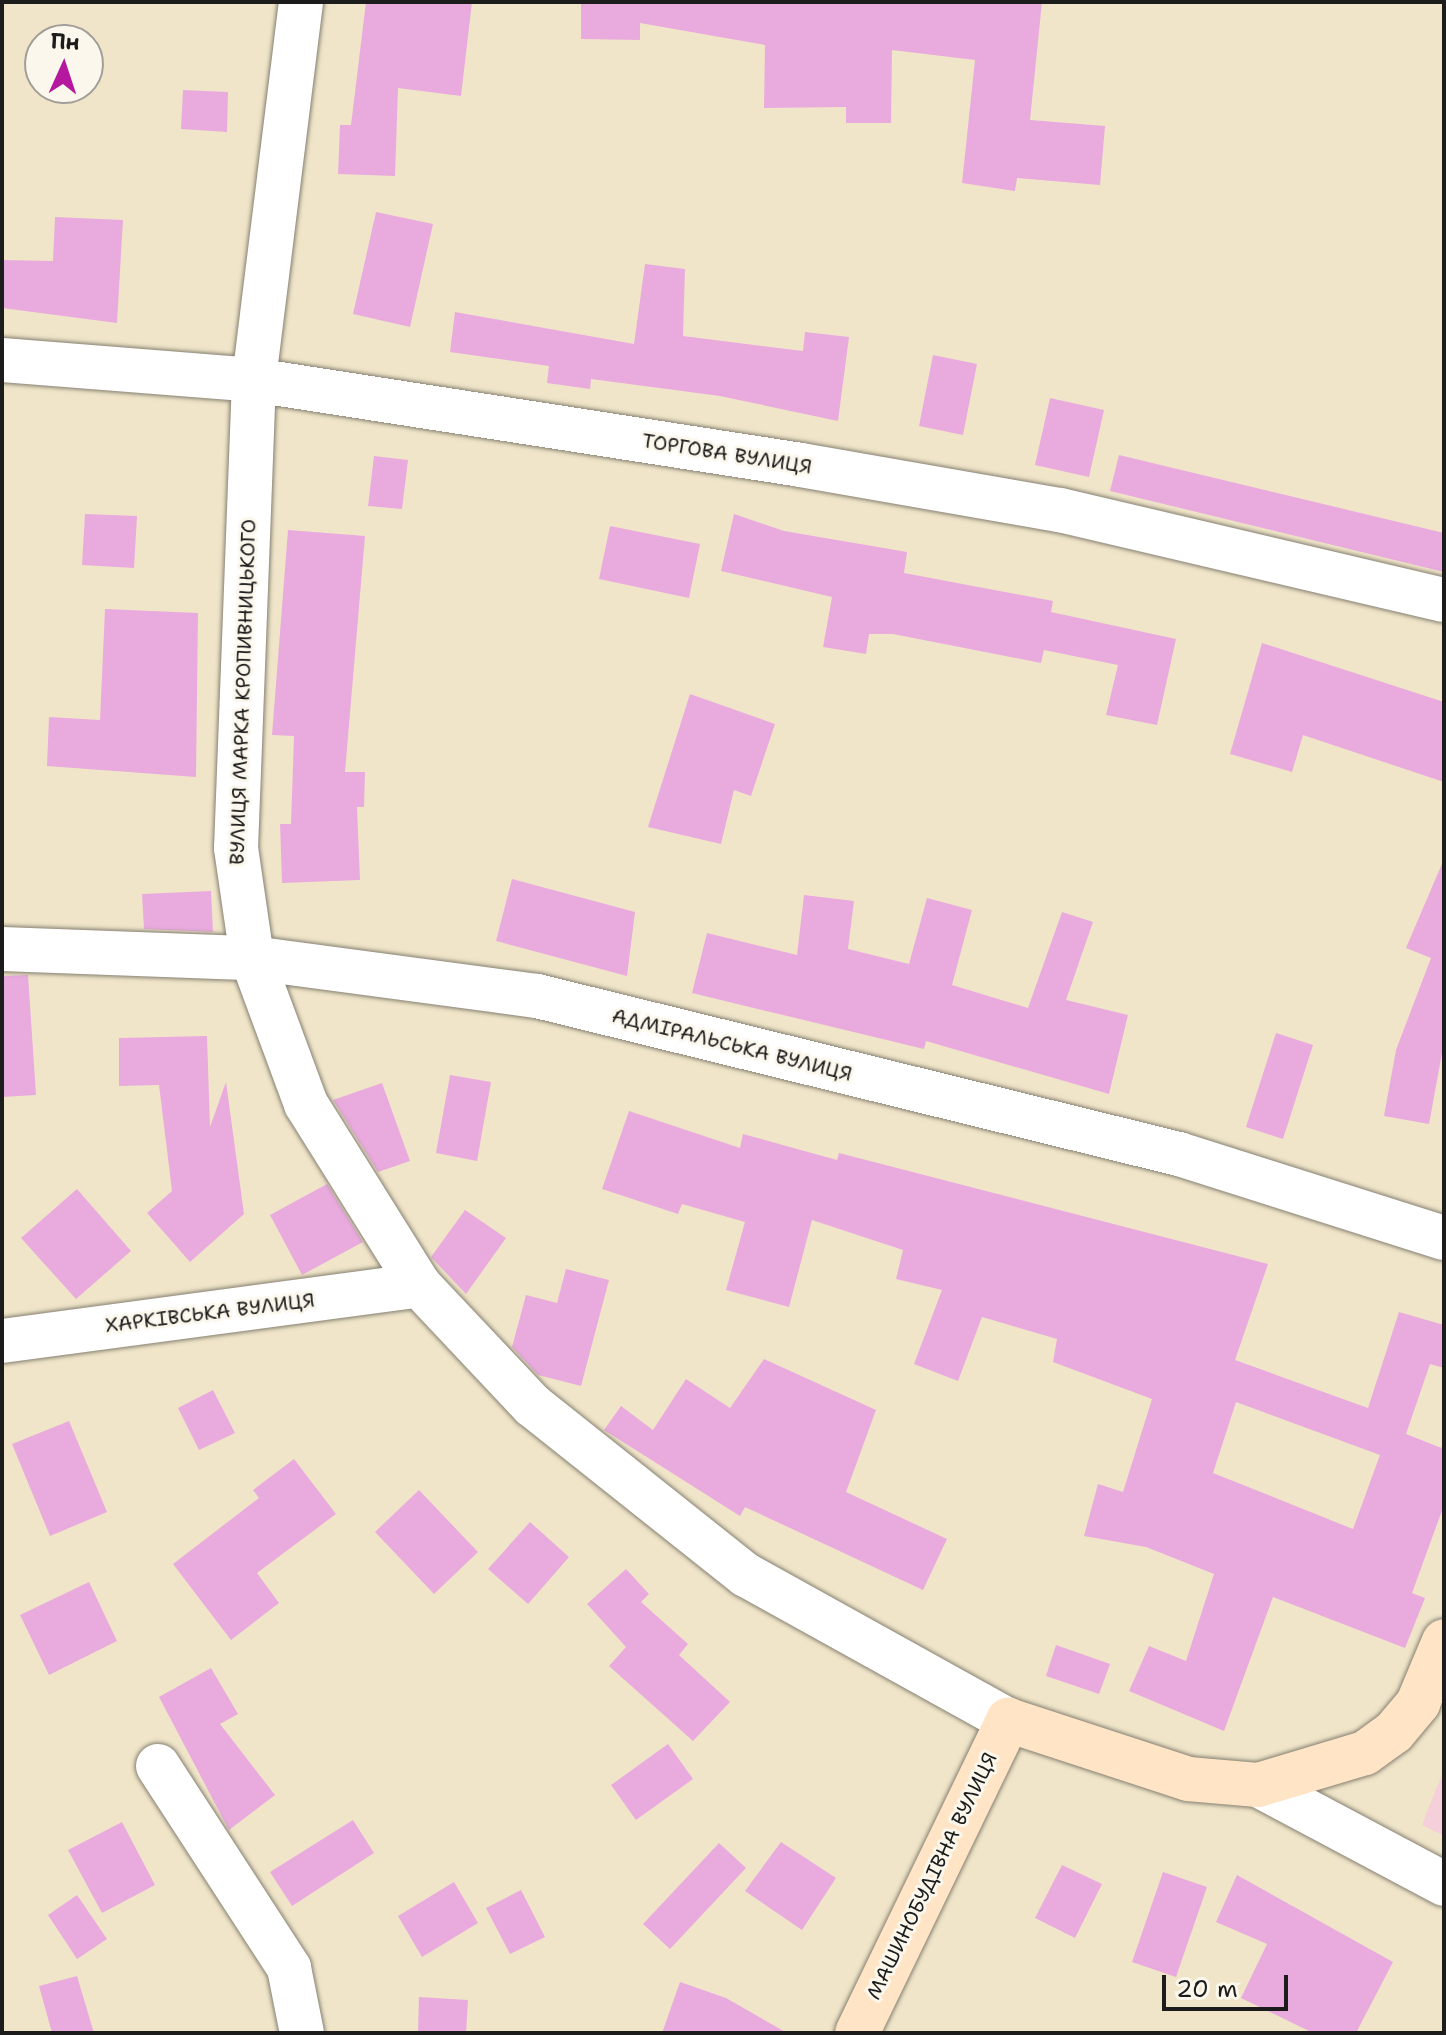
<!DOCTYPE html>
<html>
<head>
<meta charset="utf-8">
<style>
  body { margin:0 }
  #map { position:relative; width:1446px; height:2035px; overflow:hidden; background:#f0e5c9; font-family:"Shantell Sans",sans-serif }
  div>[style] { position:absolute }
  .built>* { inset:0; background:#f5cfda }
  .building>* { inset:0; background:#e9abde }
  .roads { filter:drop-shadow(0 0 2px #868072) drop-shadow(0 0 2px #868072) }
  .street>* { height:44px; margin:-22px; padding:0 22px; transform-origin:22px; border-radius:22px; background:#fff }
  .secondary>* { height:44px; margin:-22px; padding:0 22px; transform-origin:22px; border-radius:22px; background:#ffe4c6 }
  span { translate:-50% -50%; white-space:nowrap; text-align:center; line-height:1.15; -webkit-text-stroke:6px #fbf7ec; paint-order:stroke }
  .street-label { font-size:20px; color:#1c1c1c }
  .frame { position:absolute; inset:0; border:4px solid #1c1c1c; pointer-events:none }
  .north { position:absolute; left:24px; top:24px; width:80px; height:80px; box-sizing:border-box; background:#fbf7ec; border:2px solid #a29f99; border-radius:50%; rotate:3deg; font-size:22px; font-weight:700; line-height:32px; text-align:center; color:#1c1c1c }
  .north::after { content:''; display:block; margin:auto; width:28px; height:36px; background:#b5179e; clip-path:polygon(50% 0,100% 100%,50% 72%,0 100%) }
  .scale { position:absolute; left:1162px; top:1975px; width:126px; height:36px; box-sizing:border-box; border:4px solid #1c1c1c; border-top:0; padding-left:10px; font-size:24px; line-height:28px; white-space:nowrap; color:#1c1c1c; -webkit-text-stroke:6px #fbf7ec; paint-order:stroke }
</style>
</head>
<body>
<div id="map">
  <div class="built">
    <div style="clip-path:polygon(1444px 1769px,1444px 1836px,1422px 1825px)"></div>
  </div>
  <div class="building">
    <div style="clip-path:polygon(366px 2px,472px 2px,461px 96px,398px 88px,395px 176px,338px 174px,340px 125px,351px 125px)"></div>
    <div style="clip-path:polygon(581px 2px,1042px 2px,1030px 120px,1105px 126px,1100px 185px,1017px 178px,1015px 191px,962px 183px,975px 60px,892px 50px,891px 123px,846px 123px,846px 107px,764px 108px,765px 45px,640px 23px,640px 40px,581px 39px)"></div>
    <div style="clip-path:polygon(183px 90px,228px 92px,227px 132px,181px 129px)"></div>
    <div style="clip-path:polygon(376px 212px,433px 224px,410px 327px,353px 314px)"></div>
    <div style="clip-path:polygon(55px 217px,123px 220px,117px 323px,2px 308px,2px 260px,53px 261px)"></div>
    <div style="clip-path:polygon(645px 264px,685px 269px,683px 336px,803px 351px,805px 332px,849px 337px,838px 421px,720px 396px,591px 379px,590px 389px,547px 383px,549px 366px,450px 352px,455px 312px,634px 344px)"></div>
    <div style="clip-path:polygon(933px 355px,977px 364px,963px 435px,919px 426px)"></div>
    <div style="clip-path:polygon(1050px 398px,1104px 410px,1089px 477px,1035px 465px)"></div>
    <div style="clip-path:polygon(1119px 455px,1444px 533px,1444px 572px,1110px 491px)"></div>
    <div style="clip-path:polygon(374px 456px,408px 460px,402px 509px,368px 506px)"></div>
    <div style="clip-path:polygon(85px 514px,137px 516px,134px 568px,82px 565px)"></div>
    <div style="clip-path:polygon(734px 514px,784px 531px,907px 552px,904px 573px,1053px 601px,1051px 612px,1176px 639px,1157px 725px,1106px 715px,1118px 665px,1044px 650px,1041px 663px,893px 634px,869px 634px,866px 654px,823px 647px,832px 597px,721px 571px)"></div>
    <div style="clip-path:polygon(610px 526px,700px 544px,689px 598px,599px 579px)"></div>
    <div style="clip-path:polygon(288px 530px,365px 536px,345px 772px,365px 772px,364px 807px,357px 807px,360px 880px,282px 883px,280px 824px,291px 824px,294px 736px,272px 735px)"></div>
    <div style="clip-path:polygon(105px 609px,198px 613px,196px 777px,47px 766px,49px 717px,100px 720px)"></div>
    <div style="clip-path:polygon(1262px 643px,1444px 702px,1444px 782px,1303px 735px,1292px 772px,1230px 754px)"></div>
    <div style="clip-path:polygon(690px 694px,775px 724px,751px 796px,734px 790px,721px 844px,648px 827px)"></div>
    <div style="clip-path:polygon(1444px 859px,1444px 1042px,1429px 1124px,1384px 1116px,1396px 1050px,1431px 958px,1406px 948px)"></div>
    <div style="clip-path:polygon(512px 879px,635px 912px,627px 976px,496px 941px)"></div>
    <div style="clip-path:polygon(211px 891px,213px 932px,144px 929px,142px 894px)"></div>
    <div style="clip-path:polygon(804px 895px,854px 901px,848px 949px,909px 964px,927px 898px,972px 910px,952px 985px,1028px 1008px,1062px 912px,1093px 922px,1066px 1000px,1128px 1015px,1109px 1094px,926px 1041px,924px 1049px,692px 993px,707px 933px,797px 955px)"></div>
    <div style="clip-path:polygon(28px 975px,36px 1095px,2px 1097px,2px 976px)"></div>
    <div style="clip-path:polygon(1276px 1033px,1313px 1045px,1283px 1139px,1246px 1127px)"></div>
    <div style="clip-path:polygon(207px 1036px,210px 1127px,226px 1082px,244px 1214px,190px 1262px,147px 1213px,172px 1191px,159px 1085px,119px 1086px,119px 1038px)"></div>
    <div style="clip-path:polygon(450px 1075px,491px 1082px,477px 1161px,436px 1153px)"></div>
    <div style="clip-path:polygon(382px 1083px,410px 1161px,378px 1172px,333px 1100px)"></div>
    <div style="clip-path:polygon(evenodd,629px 1111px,740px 1148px,743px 1134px,837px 1160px,839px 1153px,1268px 1264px,1235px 1360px,1368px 1408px,1399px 1312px,1444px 1325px,1444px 1368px,1430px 1364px,1406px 1434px,1444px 1449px,1444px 1505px,1412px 1593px,1425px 1598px,1405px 1648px,1273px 1597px,1224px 1731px,1129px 1691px,1149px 1646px,1186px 1661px,1214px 1574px,1146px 1547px,1084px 1536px,1098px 1484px,1123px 1492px,1152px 1399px,1053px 1362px,1057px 1339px,982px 1317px,958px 1381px,914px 1364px,942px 1290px,896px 1279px,903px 1250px,812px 1220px,789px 1307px,726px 1290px,745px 1222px,682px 1204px,678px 1214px,602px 1189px,629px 1111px,1236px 1402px,1380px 1455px,1353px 1529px,1213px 1473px,1236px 1402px)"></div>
    <div style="clip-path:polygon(327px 1184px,363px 1242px,302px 1275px,270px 1215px)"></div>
    <div style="clip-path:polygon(77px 1189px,131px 1251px,76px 1299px,21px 1238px)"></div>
    <div style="clip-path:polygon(465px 1210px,506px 1238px,466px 1294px,431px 1257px)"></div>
    <div style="clip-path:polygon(566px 1269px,609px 1280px,581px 1386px,538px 1375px,512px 1347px,526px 1295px,557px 1303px)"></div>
    <div style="clip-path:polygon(764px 1359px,876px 1410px,846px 1492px,947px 1539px,923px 1590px,745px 1507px,740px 1516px,604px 1430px,621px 1406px,653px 1430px,686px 1379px,730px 1408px)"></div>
    <div style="clip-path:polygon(213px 1390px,235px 1433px,199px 1450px,178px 1408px)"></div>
    <div style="clip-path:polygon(69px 1421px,107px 1512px,50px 1536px,12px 1444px)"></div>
    <div style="clip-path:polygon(294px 1459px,336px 1514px,257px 1573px,279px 1603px,231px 1640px,173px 1564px,259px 1498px,253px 1490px)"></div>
    <div style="clip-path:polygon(419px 1490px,478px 1552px,434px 1594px,375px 1532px)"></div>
    <div style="clip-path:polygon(530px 1522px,569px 1557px,528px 1604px,488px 1569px)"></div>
    <div style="clip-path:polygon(626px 1569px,649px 1594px,641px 1602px,688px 1644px,679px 1655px,730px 1702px,693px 1741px,609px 1666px,626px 1647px,587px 1604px)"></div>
    <div style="clip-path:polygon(89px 1582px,117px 1641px,49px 1675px,20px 1615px)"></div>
    <div style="clip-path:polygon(1056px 1645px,1110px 1664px,1099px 1694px,1046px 1676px)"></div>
    <div style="clip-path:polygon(211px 1668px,238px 1714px,220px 1724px,275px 1795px,229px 1830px,159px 1697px)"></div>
    <div style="clip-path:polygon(668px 1744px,693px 1779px,636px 1820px,611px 1785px)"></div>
    <div style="clip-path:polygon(353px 1820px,374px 1853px,292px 1906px,270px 1872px)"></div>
    <div style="clip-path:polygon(122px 1822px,155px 1885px,102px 1913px,68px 1850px)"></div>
    <div style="clip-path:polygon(781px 1842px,836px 1878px,802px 1930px,745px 1891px)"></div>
    <div style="clip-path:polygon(719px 1843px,746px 1868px,670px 1949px,643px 1924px)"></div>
    <div style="clip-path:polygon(1062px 1865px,1102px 1884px,1075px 1938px,1035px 1918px)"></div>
    <div style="clip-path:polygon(1163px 1872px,1207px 1887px,1176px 1977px,1132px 1962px)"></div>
    <div style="clip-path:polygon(1237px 1875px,1393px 1962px,1356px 2033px,1313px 2033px,1241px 1998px,1267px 1944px,1216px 1922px)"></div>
    <div style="clip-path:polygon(454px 1882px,478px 1923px,422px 1957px,398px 1916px)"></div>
    <div style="clip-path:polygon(521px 1890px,545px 1937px,510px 1954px,486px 1908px)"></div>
    <div style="clip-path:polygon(77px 1895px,107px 1939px,77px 1959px,48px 1915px)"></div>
    <div style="clip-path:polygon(77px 1976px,94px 2033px,52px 2033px,39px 1986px)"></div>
    <div style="clip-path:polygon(680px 1982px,726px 1998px,787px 2033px,662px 2033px)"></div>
    <div style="clip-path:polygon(419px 1997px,468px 2000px,466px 2033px,418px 2033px)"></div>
  </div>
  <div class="roads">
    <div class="street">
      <div style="left:301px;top:2px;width:381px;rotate:97.1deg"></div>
      <div style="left:254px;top:380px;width:468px;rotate:92.2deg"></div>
      <div style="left:236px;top:848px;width:111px;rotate:81.7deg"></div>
      <div style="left:252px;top:958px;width:156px;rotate:69.7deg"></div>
      <div style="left:306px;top:1104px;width:213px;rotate:58deg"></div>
      <div style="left:419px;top:1285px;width:165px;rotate:46.7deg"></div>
      <div style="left:532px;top:1405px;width:273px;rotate:38.5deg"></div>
      <div style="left:746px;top:1575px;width:299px;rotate:29deg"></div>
      <div style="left:2px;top:360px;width:253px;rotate:4.5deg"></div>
      <div style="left:254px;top:380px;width:554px;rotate:8.83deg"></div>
      <div style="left:801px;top:465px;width:263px;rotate:9.9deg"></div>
      <div style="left:1060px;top:510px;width:394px;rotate:13.2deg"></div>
      <div style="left:2px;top:949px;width:250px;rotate:2.1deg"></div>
      <div style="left:252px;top:958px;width:288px;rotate:7.6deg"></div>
      <div style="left:537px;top:996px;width:661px;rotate:13.83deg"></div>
      <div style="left:1179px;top:1154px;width:278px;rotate:17.6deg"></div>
      <div style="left:2px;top:1341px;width:421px;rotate:-7.6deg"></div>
      <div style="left:158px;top:1766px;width:241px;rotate:57deg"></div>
      <div style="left:289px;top:1968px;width:66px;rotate:78.7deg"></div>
      <div style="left:1258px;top:1785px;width:211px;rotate:28deg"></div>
    </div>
    <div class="secondary">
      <div style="left:857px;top:2033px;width:348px;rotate:-64.2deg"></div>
      <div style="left:1008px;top:1720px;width:189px;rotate:18.1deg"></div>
      <div style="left:1188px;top:1779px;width:70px;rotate:4.9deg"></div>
      <div style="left:1258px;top:1785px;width:112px;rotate:-16.7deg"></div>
      <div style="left:1365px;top:1753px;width:36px;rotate:-36deg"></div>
      <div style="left:1394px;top:1732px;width:38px;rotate:-50deg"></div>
      <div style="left:1418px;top:1703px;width:67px;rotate:-67.2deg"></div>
    </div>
  </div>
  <div class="street-label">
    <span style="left:727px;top:454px;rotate:9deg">ТОРГОВА ВУЛИЦЯ</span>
    <span style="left:243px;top:692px;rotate:-88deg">ВУЛИЦЯ МАРКА КРОПИВНИЦЬКОГО</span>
    <span style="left:732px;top:1045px;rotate:14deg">АДМІРАЛЬСЬКА ВУЛИЦЯ</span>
    <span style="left:210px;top:1313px;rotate:-7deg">ХАРКІВСЬКА ВУЛИЦЯ</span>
    <span style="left:932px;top:1876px;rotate:-64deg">МАШИНОБУДІВНА ВУЛИЦЯ</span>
  </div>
  <div class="frame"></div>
  <div class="north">Пн</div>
  <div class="scale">20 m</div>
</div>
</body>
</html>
